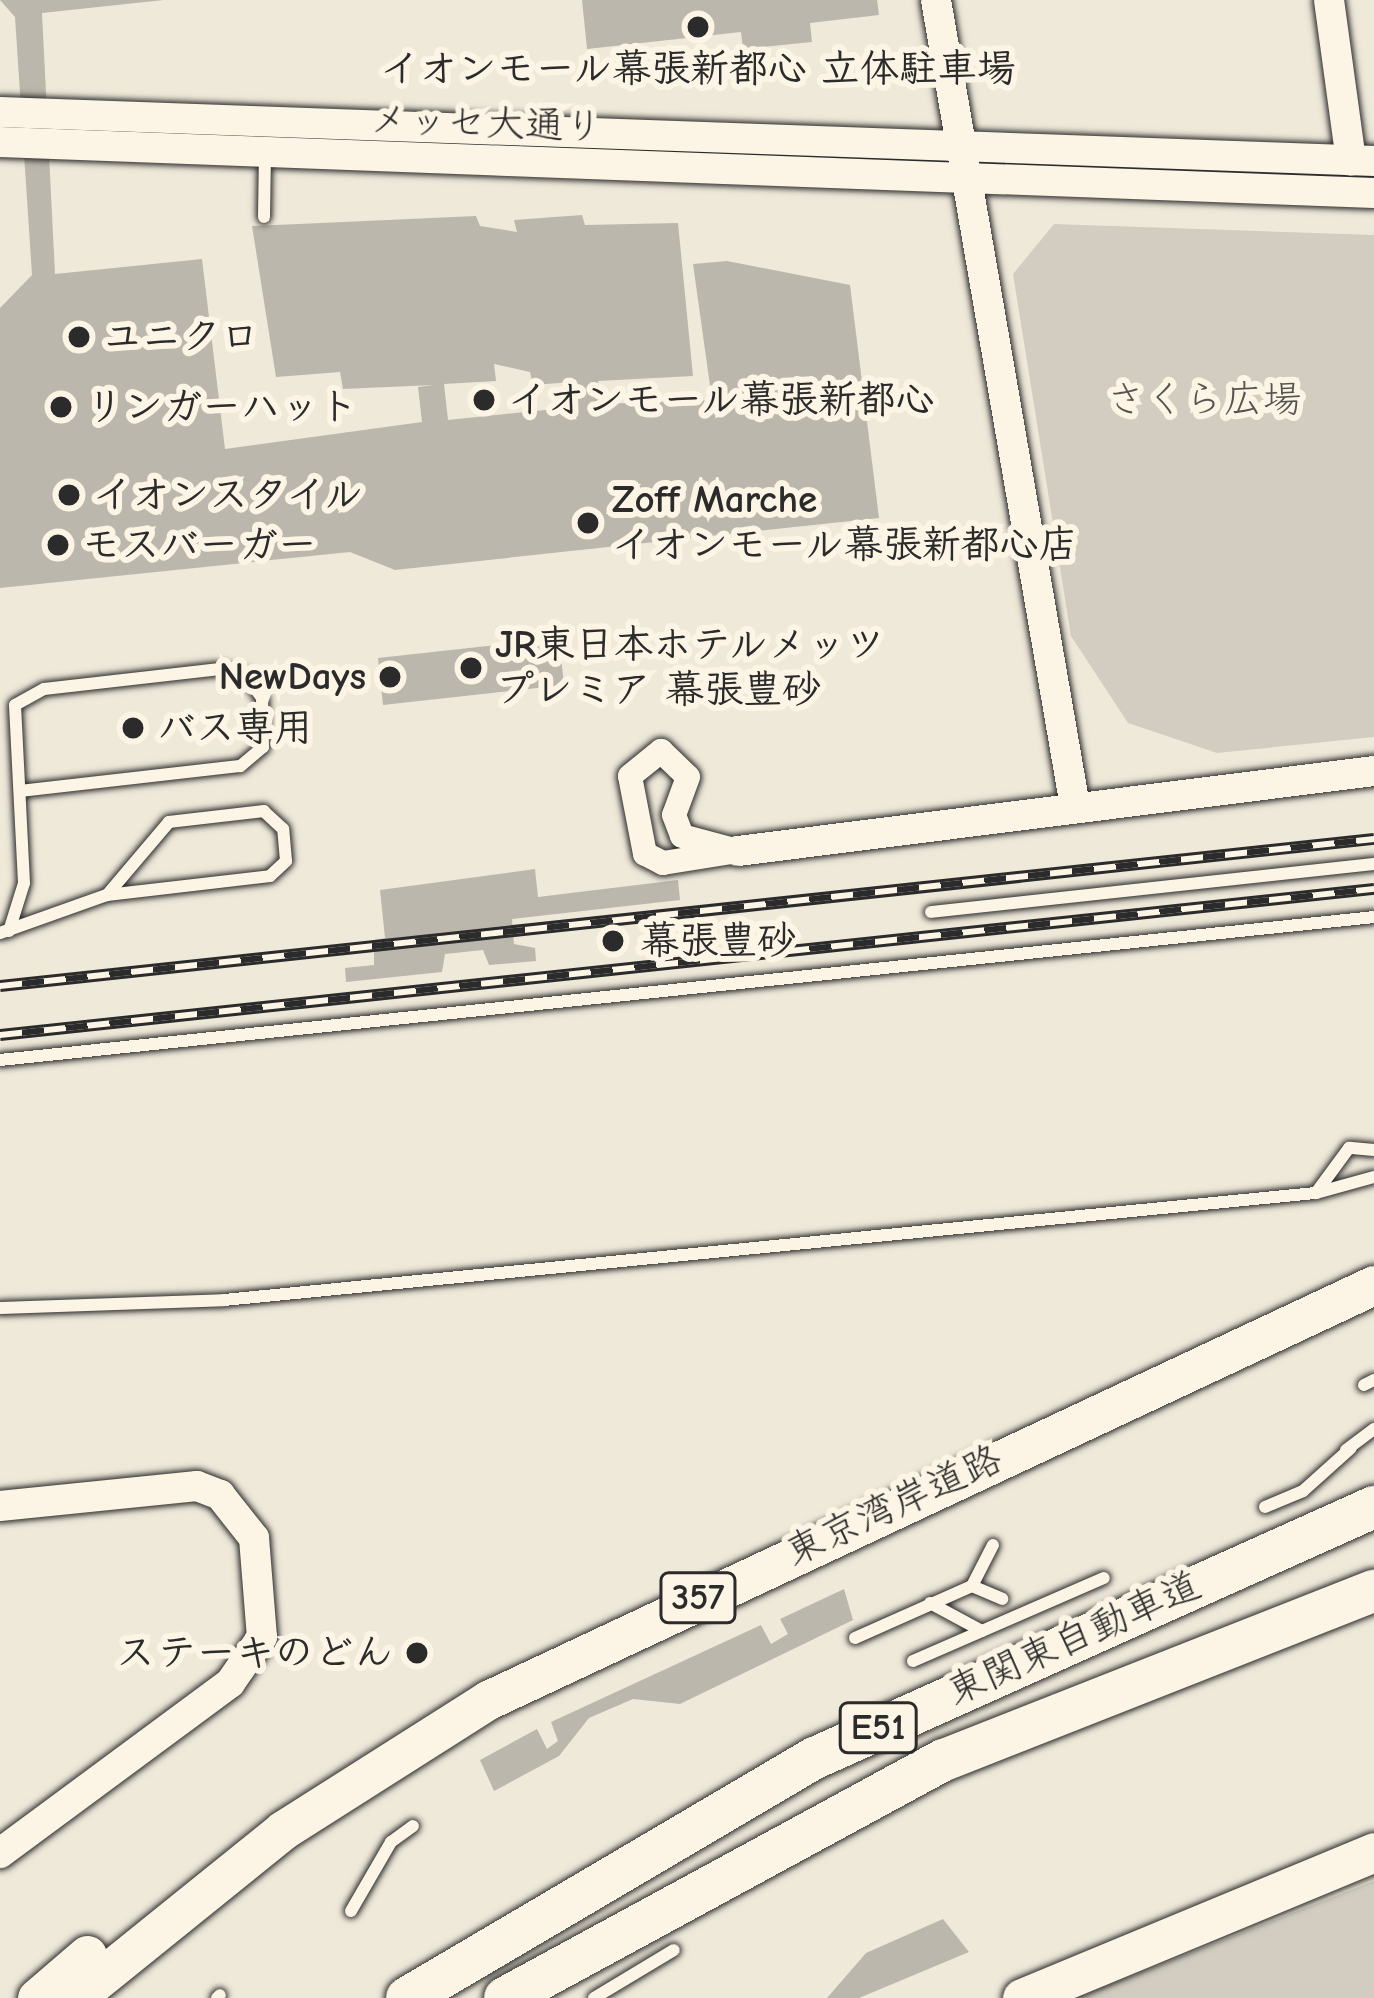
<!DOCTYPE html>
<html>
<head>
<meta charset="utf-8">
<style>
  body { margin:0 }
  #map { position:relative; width:1374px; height:1998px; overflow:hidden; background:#efe9da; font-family:"Comic Neue","Klee One",sans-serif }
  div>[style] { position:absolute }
  .green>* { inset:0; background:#d2cdc0 }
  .building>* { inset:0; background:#bcb7ac }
  .roads { filter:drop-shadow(0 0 3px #2b2b2b) drop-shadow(0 0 3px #2b2b2b) }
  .service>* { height:12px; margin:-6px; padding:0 6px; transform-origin:6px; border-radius:6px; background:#fcf5e5 }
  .minor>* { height:24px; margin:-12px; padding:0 12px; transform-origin:12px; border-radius:12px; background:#fcf5e5 }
  .tertiary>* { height:30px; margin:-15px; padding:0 15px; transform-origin:15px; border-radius:15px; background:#fcf5e5 }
  .trunk>* { height:39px; margin:-19.5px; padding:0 19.5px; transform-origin:19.5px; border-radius:19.5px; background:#fcf5e5 }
  .motorway>* { height:42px; margin:-21px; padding:0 21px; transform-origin:21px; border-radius:21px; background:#fcf5e5 }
  .rail>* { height:12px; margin-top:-6px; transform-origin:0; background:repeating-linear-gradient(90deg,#fcf5e5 0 22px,#2b2b2b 0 44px); box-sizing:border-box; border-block:3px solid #2b2b2b }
  .dots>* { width:33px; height:33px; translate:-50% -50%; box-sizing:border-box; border:6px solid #fcf5e5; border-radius:50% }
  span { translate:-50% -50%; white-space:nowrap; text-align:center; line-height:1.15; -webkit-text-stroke:12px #fcf5e5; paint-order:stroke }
  .shield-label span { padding:3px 9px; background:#fcf5e5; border:3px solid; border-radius:9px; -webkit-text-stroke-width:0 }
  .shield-label { font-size:36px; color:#2b2b2b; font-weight:700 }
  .poi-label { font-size:39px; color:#2b2b2b; font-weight:700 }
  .left { translate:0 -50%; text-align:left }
  .right { translate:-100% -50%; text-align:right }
  .street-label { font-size:39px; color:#2b2b2b }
  .park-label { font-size:39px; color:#555450 }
</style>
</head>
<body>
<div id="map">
  <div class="green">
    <div style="clip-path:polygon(1054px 224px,1374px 235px,1374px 737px,1217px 753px,1128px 723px,1071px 636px,1013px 274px)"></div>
    <div style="clip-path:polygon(1374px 1881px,1374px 1998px,1076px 1998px)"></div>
  </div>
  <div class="building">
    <div style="clip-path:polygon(evenodd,0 0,164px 0,42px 13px,55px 274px,202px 259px,225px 449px,422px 422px,418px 387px,434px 385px,343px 389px,340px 372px,276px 377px,252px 226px,476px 216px,480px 226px,517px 232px,514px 220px,582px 215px,585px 225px,678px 223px,693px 376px,598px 381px,600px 404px,712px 400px,693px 264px,727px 261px,850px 285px,879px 518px,395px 570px,350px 552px,0 588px,0 308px,32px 275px,15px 17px,0 0,494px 364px,530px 372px,533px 385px,572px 382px,574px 407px,448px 420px,444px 384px,496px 381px,494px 364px)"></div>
    <div style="clip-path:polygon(582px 0,877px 0,879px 15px,810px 23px,812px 42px,743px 49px,741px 32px,587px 49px)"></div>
    <div style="clip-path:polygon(559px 638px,564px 685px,383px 705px,378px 658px)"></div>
    <div style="clip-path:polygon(535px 869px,538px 897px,678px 880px,680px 900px,512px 919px,514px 944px,535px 948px,536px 961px,489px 965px,483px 950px,445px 954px,442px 972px,346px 982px,345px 968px,374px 965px,374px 940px,385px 938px,380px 890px)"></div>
    <div style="clip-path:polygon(844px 1589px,853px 1620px,680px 1704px,633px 1699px,589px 1718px,559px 1756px,494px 1791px,480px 1760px,537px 1729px,547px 1749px,558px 1741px,551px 1722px,761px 1625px,771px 1644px,788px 1634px,780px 1619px)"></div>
    <div style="clip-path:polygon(943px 1919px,969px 1952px,859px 1998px,827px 1998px,866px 1953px)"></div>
  </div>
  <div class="roads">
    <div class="service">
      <div style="left:264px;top:217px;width:62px;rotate:-89.1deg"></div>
      <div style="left:931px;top:912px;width:446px;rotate:-6.2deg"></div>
      <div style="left:9px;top:931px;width:50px;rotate:-72.6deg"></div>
      <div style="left:24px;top:883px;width:178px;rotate:-92.9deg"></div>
      <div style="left:15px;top:705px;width:33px;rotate:-29deg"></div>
      <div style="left:44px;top:689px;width:177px;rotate:-6.5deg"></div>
      <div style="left:220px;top:669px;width:27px;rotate:15deg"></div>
      <div style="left:246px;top:676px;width:27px;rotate:54deg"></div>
      <div style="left:262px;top:698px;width:49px;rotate:88.8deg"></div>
      <div style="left:263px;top:747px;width:30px;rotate:140deg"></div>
      <div style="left:240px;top:766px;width:220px;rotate:173.5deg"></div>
      <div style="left:0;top:933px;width:114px;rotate:-19.6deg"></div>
      <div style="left:107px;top:895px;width:164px;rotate:-6.6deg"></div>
      <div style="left:270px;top:876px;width:22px;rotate:-43deg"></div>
      <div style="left:286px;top:861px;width:32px;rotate:-95deg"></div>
      <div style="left:283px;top:829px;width:26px;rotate:-137deg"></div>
      <div style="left:264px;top:811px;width:96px;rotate:173.4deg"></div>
      <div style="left:169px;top:822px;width:96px;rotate:130.3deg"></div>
      <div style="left:0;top:1060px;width:1381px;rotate:-5.94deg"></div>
      <div style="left:1374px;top:1150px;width:25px;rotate:-175deg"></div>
      <div style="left:1349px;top:1148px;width:56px;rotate:126.3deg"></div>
      <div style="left:1316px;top:1193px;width:60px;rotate:-15.4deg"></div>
      <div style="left:0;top:1308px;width:224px;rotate:-2deg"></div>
      <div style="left:224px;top:1300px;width:1097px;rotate:-5.6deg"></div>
      <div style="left:1364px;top:1385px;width:11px;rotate:-27deg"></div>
      <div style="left:1346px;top:1450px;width:35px;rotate:-37deg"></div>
      <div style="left:1265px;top:1507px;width:41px;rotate:-22.8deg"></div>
      <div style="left:1303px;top:1491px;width:64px;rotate:-41.9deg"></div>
      <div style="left:972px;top:1586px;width:46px;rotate:-62.9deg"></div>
      <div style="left:930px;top:1603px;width:59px;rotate:28.3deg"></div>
      <div style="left:855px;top:1638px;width:128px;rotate:-24deg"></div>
      <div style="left:972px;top:1586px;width:33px;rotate:23deg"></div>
      <div style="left:913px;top:1661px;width:208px;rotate:-23.5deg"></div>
      <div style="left:351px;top:1911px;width:80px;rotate:-59.9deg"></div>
      <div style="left:391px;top:1842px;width:27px;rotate:-36deg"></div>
      <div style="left:217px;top:1998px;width:4px;rotate:-45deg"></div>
      <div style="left:594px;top:1998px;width:93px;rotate:-31deg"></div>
    </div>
    <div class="minor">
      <div style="left:661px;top:751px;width:37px;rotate:44deg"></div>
      <div style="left:688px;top:777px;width:40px;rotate:110.2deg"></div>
      <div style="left:674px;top:815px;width:22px;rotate:69deg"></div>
      <div style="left:682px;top:836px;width:58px;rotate:15deg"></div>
      <div style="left:738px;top:851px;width:76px;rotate:170.9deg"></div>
      <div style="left:663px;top:863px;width:20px;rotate:-153deg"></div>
      <div style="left:645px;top:854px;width:79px;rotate:-100.9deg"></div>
      <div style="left:630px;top:776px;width:40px;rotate:-39deg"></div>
    </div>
    <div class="tertiary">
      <div style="left:936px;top:0;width:818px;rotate:80.22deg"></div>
      <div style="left:1329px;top:0;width:162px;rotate:82.2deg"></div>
      <div style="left:0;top:112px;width:1375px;rotate:2.04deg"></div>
      <div style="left:0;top:142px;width:1375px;rotate:2.13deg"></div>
      <div style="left:738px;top:851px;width:641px;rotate:-7.17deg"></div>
      <div style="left:0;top:1506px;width:198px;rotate:-5.8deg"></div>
      <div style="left:197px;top:1486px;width:25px;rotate:21deg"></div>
      <div style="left:220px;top:1495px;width:55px;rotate:51.7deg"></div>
      <div style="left:254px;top:1538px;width:99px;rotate:85.4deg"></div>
      <div style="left:262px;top:1637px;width:56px;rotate:124.8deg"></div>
      <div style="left:230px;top:1683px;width:286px;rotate:143.5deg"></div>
    </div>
    <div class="trunk">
      <div style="left:37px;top:1998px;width:66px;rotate:-40.7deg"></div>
      <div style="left:75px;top:1998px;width:267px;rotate:-38.9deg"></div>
      <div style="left:283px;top:1830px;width:243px;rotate:-32.4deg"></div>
      <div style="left:488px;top:1700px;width:978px;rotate:-25.1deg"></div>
      <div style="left:1022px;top:1998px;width:381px;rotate:-22.5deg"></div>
    </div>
    <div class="motorway">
      <div style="left:407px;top:1998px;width:473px;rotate:-30.5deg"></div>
      <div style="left:815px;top:1758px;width:613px;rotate:-24.18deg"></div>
      <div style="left:505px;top:1998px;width:499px;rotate:-28.5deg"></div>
      <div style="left:944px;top:1760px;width:462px;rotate:-21.5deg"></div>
    </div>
  </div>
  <div class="rail">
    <div style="left:0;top:986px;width:1382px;rotate:-6.11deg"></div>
    <div style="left:0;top:1035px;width:1382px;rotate:-6.07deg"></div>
  </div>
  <div class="dots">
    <div style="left:698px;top:27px;background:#2b2b2b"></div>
    <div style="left:79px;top:337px;background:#2b2b2b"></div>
    <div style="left:484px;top:400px;background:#2b2b2b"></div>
    <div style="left:61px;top:407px;background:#2b2b2b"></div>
    <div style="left:69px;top:495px;background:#2b2b2b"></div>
    <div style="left:588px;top:523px;background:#2b2b2b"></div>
    <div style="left:58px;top:545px;background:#2b2b2b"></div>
    <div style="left:471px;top:668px;background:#2b2b2b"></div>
    <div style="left:390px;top:677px;background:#2b2b2b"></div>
    <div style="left:133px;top:728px;background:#2b2b2b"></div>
    <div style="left:613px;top:941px;background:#2b2b2b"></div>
    <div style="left:417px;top:1653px;background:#2b2b2b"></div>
  </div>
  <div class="shield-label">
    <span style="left:698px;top:1598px">357</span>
    <span style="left:878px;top:1728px">E51</span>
  </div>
  <div class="poi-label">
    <span style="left:698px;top:69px">イオンモール幕張新都心 立体駐車場</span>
    <span class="left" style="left:103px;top:337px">ユニクロ</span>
    <span class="left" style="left:508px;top:400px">イオンモール幕張新都心</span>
    <span class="left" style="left:85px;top:407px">リンガーハット</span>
    <span class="left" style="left:93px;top:495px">イオンスタイル</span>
    <span class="left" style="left:612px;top:523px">Zoff Marche<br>イオンモール幕張新都心店</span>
    <span class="left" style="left:82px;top:545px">モスバーガー</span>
    <span class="left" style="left:495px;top:668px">JR東日本ホテルメッツ<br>プレミア 幕張豊砂</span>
    <span class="right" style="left:366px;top:677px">NewDays</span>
    <span class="left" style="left:157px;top:728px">バス専用</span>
    <span class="left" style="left:640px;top:941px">幕張豊砂</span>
    <span class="right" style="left:393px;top:1653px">ステーキのどん</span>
  </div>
  <div class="street-label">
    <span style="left:486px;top:124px;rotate:2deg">メッセ大通り</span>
    <span style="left:894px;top:1506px;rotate:-25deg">東京湾岸道路</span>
    <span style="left:1074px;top:1639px;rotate:-24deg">東関東自動車道</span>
  </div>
  <div class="park-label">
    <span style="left:1204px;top:400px">さくら広場</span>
  </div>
</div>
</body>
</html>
